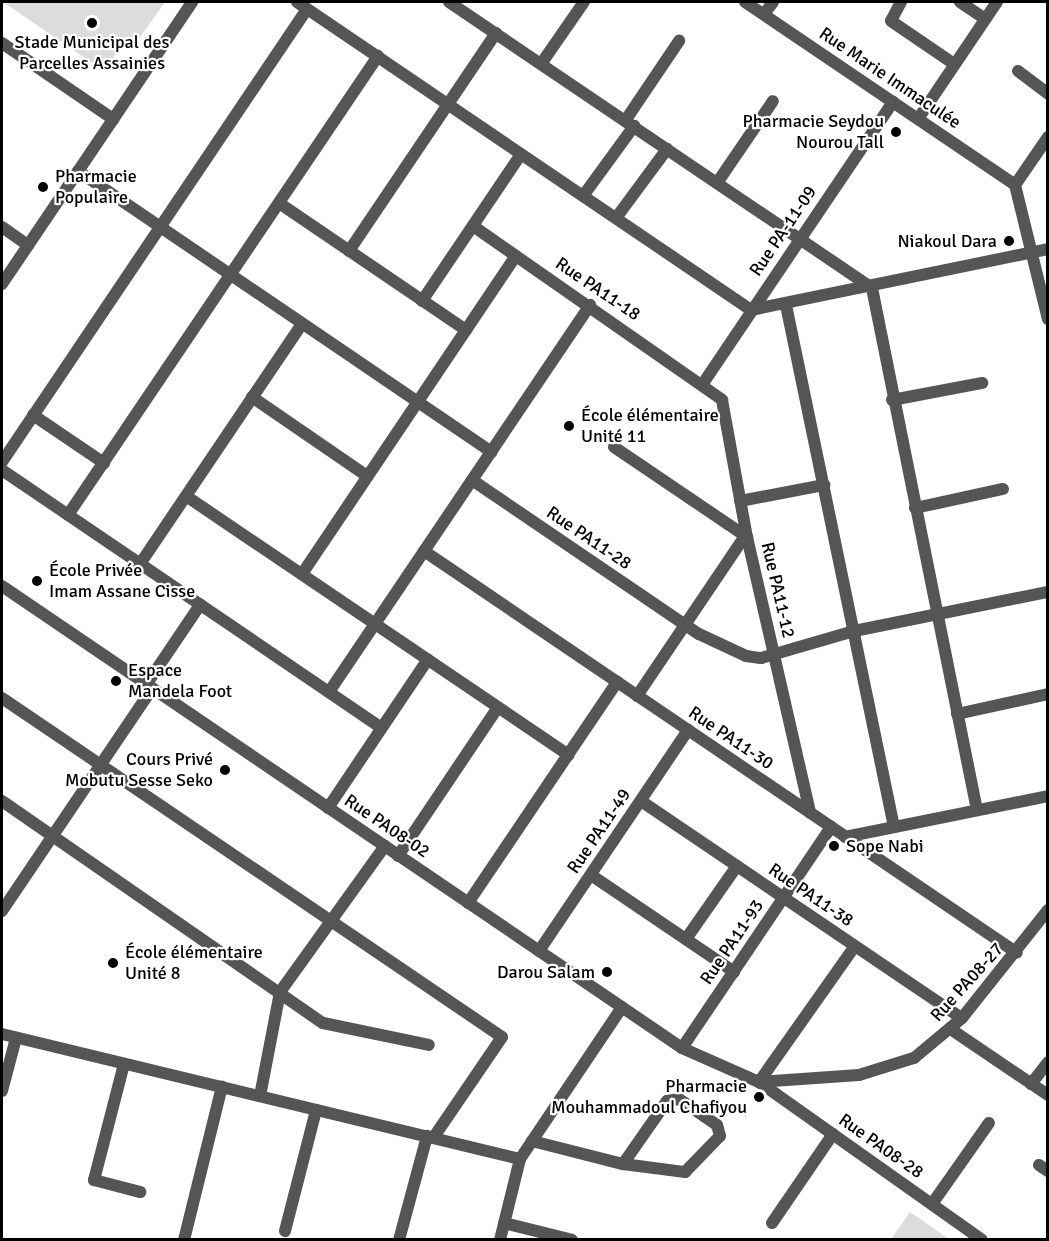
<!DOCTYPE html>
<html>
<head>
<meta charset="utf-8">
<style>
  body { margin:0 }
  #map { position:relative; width:1049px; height:1241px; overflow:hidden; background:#fff; font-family:Signika,sans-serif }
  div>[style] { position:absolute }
  .green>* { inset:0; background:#dcdcdc }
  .minor>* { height:12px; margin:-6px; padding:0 6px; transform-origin:6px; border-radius:6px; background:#555 }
  .tertiary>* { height:12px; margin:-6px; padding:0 6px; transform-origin:6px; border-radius:6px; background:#555 }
  .dots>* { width:16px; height:16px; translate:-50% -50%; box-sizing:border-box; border:3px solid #fff; border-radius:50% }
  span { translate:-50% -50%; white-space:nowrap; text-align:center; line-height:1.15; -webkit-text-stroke:4.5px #fff; paint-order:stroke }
  .poi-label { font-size:18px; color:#000 }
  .right { translate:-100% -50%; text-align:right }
  .left { translate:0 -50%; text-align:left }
  .street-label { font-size:18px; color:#000 }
  .frame { position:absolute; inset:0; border:3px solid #000; pointer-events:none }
</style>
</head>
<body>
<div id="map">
  <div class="green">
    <div style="clip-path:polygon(3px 2px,165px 2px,131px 50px,122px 45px,104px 71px)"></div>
    <div style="clip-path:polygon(910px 1212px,949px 1239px,891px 1239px)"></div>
  </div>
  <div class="minor">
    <div style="left:297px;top:2px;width:549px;rotate:34.15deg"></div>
    <div style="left:751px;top:310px;width:303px;rotate:-11.6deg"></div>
    <div style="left:449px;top:2px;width:511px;rotate:34.06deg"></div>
    <div style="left:872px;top:288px;width:532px;rotate:78.63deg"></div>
    <div style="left:901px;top:2px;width:21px;rotate:118deg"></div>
    <div style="left:891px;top:21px;width:76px;rotate:34.3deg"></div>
    <div style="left:960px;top:2px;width:30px;rotate:34deg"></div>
    <div style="left:764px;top:14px;width:15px;rotate:-53deg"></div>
    <div style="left:541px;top:64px;width:75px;rotate:-55.3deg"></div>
    <div style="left:1018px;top:71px;width:38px;rotate:37deg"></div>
    <div style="left:918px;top:119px;width:141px;rotate:-56deg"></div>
    <div style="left:625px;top:121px;width:97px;rotate:-56deg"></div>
    <div style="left:78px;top:171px;width:500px;rotate:34.2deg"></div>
    <div style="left:717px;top:183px;width:99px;rotate:-55.7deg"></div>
    <div style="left:583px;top:196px;width:87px;rotate:-53.9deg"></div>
    <div style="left:279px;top:203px;width:226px;rotate:34.2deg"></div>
    <div style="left:616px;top:218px;width:86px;rotate:-53.5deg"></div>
    <div style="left:473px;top:226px;width:304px;rotate:34.9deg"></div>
    <div style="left:722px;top:400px;width:139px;rotate:79.7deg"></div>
    <div style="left:747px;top:537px;width:283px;rotate:77.1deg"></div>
    <div style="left:2px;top:227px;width:32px;rotate:35deg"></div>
    <div style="left:349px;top:251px;width:263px;rotate:-56deg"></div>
    <div style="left:422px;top:301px;width:177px;rotate:-56deg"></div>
    <div style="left:786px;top:305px;width:533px;rotate:78.31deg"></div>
    <div style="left:704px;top:382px;width:338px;rotate:-56deg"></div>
    <div style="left:252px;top:397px;width:140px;rotate:34.5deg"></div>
    <div style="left:892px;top:400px;width:92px;rotate:-10.7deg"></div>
    <div style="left:33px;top:415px;width:86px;rotate:34.1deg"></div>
    <div style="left:614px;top:447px;width:161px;rotate:34.1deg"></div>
    <div style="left:2px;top:462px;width:546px;rotate:-56.05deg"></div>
    <div style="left:2px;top:470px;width:458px;rotate:34.2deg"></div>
    <div style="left:472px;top:480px;width:274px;rotate:34.2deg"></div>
    <div style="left:699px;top:634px;width:52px;rotate:25.1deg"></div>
    <div style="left:746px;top:656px;width:15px;rotate:8deg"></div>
    <div style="left:761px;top:658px;width:97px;rotate:-16.2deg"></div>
    <div style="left:854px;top:631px;width:198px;rotate:-11.4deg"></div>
    <div style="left:186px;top:496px;width:462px;rotate:34.1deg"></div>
    <div style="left:740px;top:501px;width:86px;rotate:-10.8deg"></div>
    <div style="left:915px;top:508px;width:90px;rotate:-12.2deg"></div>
    <div style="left:68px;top:515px;width:554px;rotate:-55.97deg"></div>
    <div style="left:424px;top:551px;width:716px;rotate:34.13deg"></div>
    <div style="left:140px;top:564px;width:290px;rotate:-56deg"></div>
    <div style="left:302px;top:574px;width:383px;rotate:-56.1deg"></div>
    <div style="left:146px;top:685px;width:97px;rotate:-56deg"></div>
    <div style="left:329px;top:692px;width:467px;rotate:-56deg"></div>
    <div style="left:637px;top:696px;width:193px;rotate:-56deg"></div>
    <div style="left:2px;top:698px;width:604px;rotate:34.14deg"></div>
    <div style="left:502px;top:1037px;width:122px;rotate:124.3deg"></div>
    <div style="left:957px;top:714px;width:93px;rotate:-12.4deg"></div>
    <div style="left:2px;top:801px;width:390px;rotate:34.7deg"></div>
    <div style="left:323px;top:1023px;width:108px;rotate:11.7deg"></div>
    <div style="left:641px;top:801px;width:387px;rotate:34.1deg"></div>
    <div style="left:328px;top:808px;width:179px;rotate:-56.1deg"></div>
    <div style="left:845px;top:837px;width:207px;rotate:-11.4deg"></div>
    <div style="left:398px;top:856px;width:179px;rotate:-56.1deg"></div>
    <div style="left:591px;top:875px;width:173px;rotate:34.1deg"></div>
    <div style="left:468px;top:903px;width:267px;rotate:-56deg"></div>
    <div style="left:2px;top:911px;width:268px;rotate:-56deg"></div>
    <div style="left:686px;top:939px;width:89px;rotate:-55.1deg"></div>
    <div style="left:539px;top:951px;width:267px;rotate:-56deg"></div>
    <div style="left:952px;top:1030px;width:116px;rotate:34.1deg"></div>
    <div style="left:2px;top:1034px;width:533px;rotate:13.57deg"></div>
    <div style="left:682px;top:1048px;width:267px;rotate:-56deg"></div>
    <div style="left:124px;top:1064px;width:120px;rotate:104.5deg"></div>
    <div style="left:94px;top:1180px;width:48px;rotate:14.6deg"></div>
    <div style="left:759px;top:1082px;width:166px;rotate:-54.8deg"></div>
    <div style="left:1031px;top:1084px;width:28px;rotate:-52deg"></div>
    <div style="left:2px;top:1091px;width:55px;rotate:-75.2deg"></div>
    <div style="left:260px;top:1096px;width:106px;rotate:-79.1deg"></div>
    <div style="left:280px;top:992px;width:180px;rotate:-54.3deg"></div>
    <div style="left:532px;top:1141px;width:94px;rotate:14.2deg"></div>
    <div style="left:623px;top:1164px;width:63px;rotate:7.4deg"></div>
    <div style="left:685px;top:1172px;width:50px;rotate:-45.8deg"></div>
    <div style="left:720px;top:1136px;width:11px;rotate:-105deg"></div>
    <div style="left:717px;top:1125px;width:46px;rotate:-145.6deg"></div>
    <div style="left:679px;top:1099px;width:12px;rotate:171deg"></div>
    <div style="left:667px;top:1101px;width:77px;rotate:124.9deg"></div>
    <div style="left:1039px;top:1165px;width:11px;rotate:34deg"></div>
    <div style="left:932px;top:1204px;width:99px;rotate:-54.9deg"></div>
    <div style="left:504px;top:1223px;width:70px;rotate:14deg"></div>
    <div style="left:772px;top:1223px;width:108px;rotate:-55.6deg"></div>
    <div style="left:285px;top:1231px;width:125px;rotate:-75.6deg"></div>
    <div style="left:184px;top:1240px;width:158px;rotate:-76.1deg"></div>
    <div style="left:399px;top:1240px;width:108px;rotate:-74.9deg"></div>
    <div style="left:500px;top:1240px;width:83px;rotate:-76.1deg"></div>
    <div style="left:520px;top:1159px;width:183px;rotate:-56.1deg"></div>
  </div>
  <div class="tertiary">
    <div style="left:745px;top:2px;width:326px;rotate:34.1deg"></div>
    <div style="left:2px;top:43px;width:135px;rotate:34.4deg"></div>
    <div style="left:1048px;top:137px;width:58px;rotate:124.5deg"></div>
    <div style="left:1015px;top:185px;width:138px;rotate:76.2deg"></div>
    <div style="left:2px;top:284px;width:340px;rotate:-56deg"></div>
    <div style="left:2px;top:586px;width:822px;rotate:34.19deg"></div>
    <div style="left:682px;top:1048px;width:84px;rotate:23.8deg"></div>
    <div style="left:759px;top:1082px;width:273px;rotate:35.3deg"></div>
    <div style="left:759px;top:1082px;width:100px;rotate:-4deg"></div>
    <div style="left:859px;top:1075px;width:58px;rotate:-17.2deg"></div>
    <div style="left:914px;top:1058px;width:62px;rotate:-39.8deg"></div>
    <div style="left:962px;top:1018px;width:138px;rotate:-51.5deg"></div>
  </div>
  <div class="dots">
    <div style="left:92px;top:23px;background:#000"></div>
    <div style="left:896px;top:132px;background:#000"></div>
    <div style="left:43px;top:187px;background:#000"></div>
    <div style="left:1009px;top:241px;background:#000"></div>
    <div style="left:569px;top:426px;background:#000"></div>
    <div style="left:37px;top:581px;background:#000"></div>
    <div style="left:116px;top:681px;background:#000"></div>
    <div style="left:225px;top:770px;background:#000"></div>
    <div style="left:834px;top:846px;background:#000"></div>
    <div style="left:113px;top:963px;background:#000"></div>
    <div style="left:607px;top:972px;background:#000"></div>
    <div style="left:759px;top:1097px;background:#000"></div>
  </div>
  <div class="poi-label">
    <span style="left:92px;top:53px">Stade Municipal des<br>Parcelles Assainies</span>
    <span class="right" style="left:884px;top:132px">Pharmacie Seydou<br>Nourou Tall</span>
    <span class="left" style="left:55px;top:187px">Pharmacie<br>Populaire</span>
    <span class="right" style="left:997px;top:241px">Niakoul Dara</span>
    <span class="left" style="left:581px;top:426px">École élémentaire<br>Unité 11</span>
    <span class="left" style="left:49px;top:581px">École Privée<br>Imam Assane Cisse</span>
    <span class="left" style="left:128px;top:681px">Espace<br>Mandela Foot</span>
    <span class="right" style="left:213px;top:770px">Cours Privé<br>Mobutu Sesse Seko</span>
    <span class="left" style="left:846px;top:846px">Sope Nabi</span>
    <span class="left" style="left:125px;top:963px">École élémentaire<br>Unité 8</span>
    <span class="right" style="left:595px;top:972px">Darou Salam</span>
    <span class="right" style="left:747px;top:1097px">Pharmacie<br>Mouhammadoul Chafiyou</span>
  </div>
  <div class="street-label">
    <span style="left:890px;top:78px;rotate:34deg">Rue Marie Immaculée</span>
    <span style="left:783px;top:231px;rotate:-56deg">Rue PA-11-09</span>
    <span style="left:598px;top:289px;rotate:34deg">Rue PA11-18</span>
    <span style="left:589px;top:538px;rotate:34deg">Rue PA11-28</span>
    <span style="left:778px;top:590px;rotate:77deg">Rue PA11-12</span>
    <span style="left:731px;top:738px;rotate:34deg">Rue PA11-30</span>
    <span style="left:387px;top:826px;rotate:34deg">Rue PA08-02</span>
    <span style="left:599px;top:831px;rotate:-56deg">Rue PA11-49</span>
    <span style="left:811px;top:895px;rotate:34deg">Rue PA11-38</span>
    <span style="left:732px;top:942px;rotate:-56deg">Rue PA11-93</span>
    <span style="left:967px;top:982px;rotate:-48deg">Rue PA08-27</span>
    <span style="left:881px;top:1146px;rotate:35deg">Rue PA08-28</span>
  </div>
  <div class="frame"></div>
</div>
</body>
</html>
